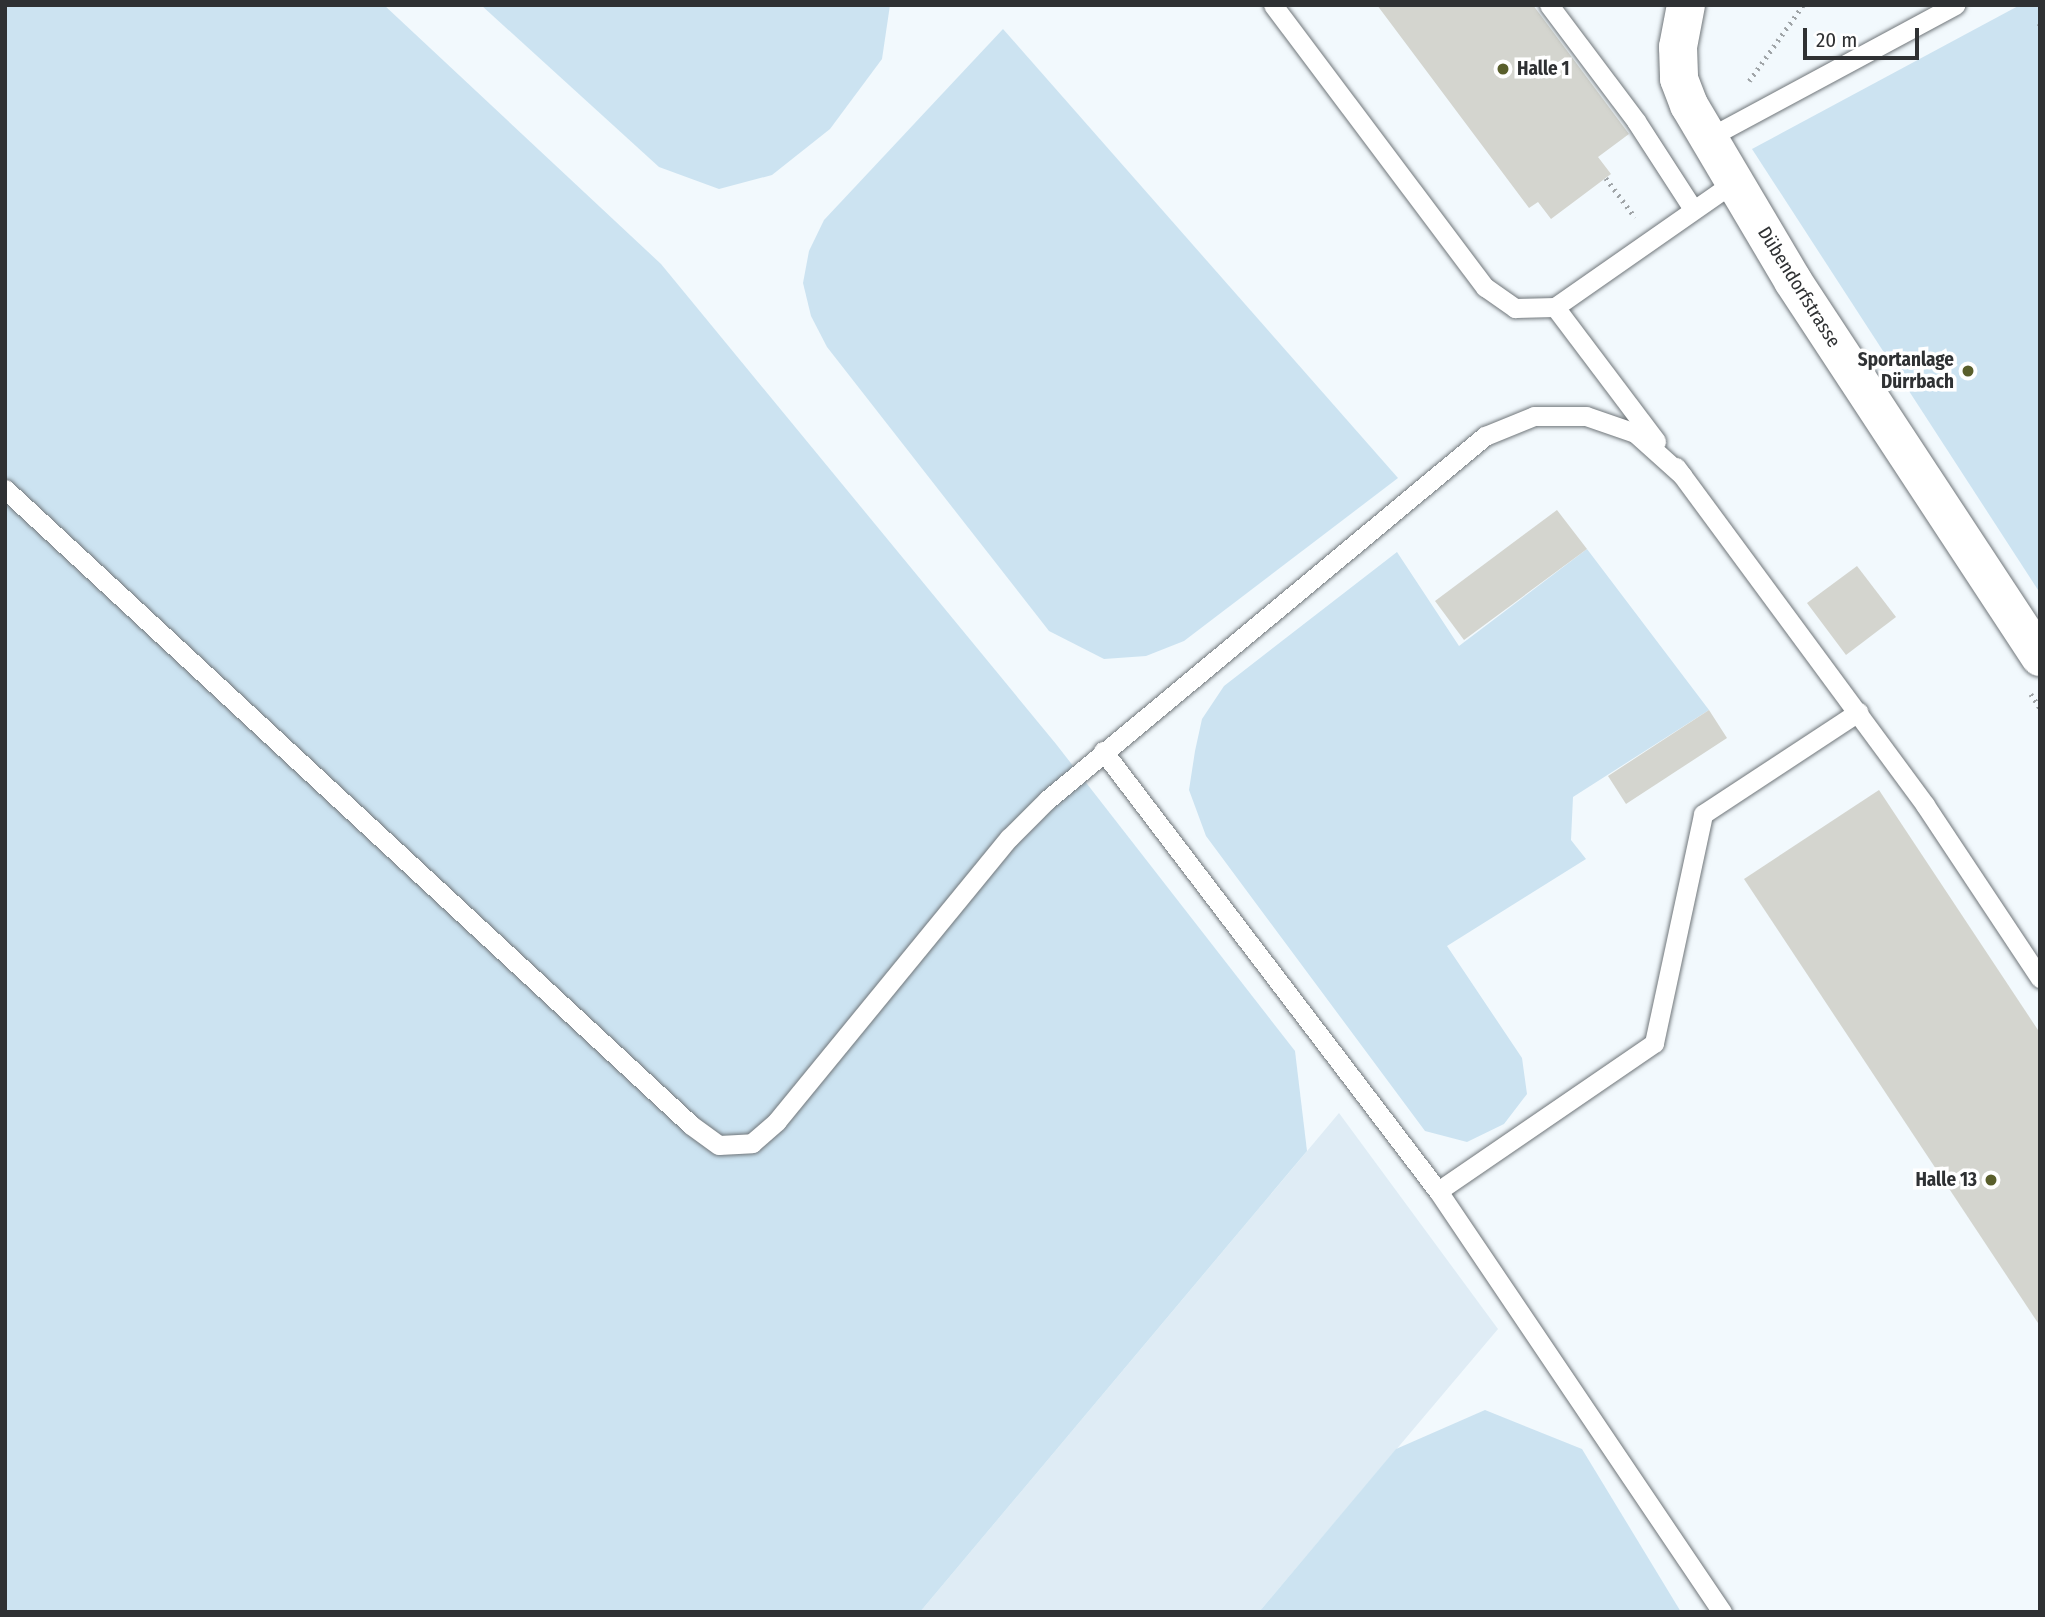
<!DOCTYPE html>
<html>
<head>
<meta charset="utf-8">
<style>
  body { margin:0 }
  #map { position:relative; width:2045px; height:1617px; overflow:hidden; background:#f2f9fd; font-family:"Fira Sans Condensed",sans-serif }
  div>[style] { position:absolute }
  .built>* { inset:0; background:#dfecf5 }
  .green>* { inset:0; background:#cce3f1 }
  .building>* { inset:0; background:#d4d5cf }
  .path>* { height:4.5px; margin-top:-2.25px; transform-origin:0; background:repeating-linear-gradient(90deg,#9fa4a7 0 2px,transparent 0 7px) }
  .roads { filter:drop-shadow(0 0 2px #70767a) drop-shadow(0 0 2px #70767a) }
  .lane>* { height:19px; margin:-9.5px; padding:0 9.5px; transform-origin:9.5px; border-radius:9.5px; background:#fff }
  .street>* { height:38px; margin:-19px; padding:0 19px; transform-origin:19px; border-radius:19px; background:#fff }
  .dots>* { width:19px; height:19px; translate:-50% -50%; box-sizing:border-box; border:4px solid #fff; border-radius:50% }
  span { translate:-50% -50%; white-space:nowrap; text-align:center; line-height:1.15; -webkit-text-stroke:7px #fff; paint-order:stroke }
  .poi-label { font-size:19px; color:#2f3133; font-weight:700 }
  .left { translate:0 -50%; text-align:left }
  .right { translate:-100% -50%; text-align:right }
  .street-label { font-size:19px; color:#2f3133 }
  .frame { position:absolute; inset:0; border:7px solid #2f3133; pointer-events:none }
  .scale { position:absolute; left:1803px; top:28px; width:116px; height:32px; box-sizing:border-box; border:4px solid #2f3133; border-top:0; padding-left:9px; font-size:21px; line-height:24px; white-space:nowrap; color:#2f3133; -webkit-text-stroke:5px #fff; paint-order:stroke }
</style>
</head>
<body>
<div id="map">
  <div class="built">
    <div style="clip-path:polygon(1339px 1113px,1498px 1329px,1259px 1612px,920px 1612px)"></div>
  </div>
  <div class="green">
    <div style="clip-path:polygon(5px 5px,384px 5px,661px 264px,1056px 744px,1295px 1051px,1307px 1151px,920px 1612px,5px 1612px)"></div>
    <div style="clip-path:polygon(481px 5px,890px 5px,882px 59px,830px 129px,772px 175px,719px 189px,659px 167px)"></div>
    <div style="clip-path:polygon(2020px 5px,2040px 5px,2040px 593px,1752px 149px)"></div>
    <div style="clip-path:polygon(1003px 29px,1398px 478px,1184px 641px,1146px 656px,1104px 659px,1049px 631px,827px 347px,811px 316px,803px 283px,809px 251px,824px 220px)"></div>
    <div style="clip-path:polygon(1587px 549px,1709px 710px,1573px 797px,1571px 840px,1586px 859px,1447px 946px,1522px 1058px,1527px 1094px,1504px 1124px,1467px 1142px,1425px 1131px,1206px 836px,1189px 790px,1195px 751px,1202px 719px,1224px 686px,1397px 552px,1459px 646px)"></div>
    <div style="clip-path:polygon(1485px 1410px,1582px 1449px,1681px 1612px,1259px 1612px,1396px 1449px)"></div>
  </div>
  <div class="building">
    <div style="clip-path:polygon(1377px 5px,1533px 5px,1629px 134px,1598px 157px,1611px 174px,1551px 219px,1538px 202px,1529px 208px)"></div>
    <div style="clip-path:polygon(1557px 510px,1587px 549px,1464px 640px,1435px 601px)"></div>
    <div style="clip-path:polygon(1857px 566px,1896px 617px,1846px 655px,1807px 603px)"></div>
    <div style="clip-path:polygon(1709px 710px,1727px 738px,1626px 804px,1608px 776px)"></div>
    <div style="clip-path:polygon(1879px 790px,2040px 1033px,2040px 1326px,1744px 879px)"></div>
  </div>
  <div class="path">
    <div style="left:2040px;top:24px;width:5px;rotate:90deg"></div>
    <div style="left:1749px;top:81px;width:93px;rotate:-54.6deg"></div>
    <div style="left:1606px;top:178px;width:49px;rotate:53.4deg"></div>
    <div style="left:2031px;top:694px;width:17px;rotate:57deg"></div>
  </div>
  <div class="roads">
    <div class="lane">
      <div style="left:1273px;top:5px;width:353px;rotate:53.1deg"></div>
      <div style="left:1485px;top:287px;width:37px;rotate:35deg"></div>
      <div style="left:1515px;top:308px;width:40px;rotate:-1.4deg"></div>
      <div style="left:1555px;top:307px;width:168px;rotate:53deg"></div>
      <div style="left:1549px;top:5px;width:145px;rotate:53.1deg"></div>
      <div style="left:1636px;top:121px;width:105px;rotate:57.1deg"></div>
      <div style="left:1708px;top:138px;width:281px;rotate:-28.3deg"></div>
      <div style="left:1555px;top:307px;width:218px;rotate:-34.9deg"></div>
      <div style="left:1676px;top:467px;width:420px;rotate:53.6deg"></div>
      <div style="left:1925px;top:805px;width:208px;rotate:56.4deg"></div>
      <div style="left:5px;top:489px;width:935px;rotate:42.83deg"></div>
      <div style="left:691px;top:1125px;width:34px;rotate:36deg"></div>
      <div style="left:719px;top:1145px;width:33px;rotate:-3deg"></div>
      <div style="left:752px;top:1143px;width:33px;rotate:-41deg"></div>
      <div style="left:777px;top:1121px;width:366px;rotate:-50.7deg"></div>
      <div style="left:1009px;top:838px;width:54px;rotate:-45deg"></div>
      <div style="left:1047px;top:800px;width:570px;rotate:-39.73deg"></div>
      <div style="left:1485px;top:436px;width:53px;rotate:-22.2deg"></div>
      <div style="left:1534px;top:416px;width:52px"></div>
      <div style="left:1586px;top:416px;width:52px;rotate:19.1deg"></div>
      <div style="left:1635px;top:433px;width:64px;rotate:41.9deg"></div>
      <div style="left:1103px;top:751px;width:553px;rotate:52.72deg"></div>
      <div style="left:1438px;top:1191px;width:508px;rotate:56deg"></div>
      <div style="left:1438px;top:1191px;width:262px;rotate:-34.4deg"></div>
      <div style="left:1654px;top:1043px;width:234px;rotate:-77.9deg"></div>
      <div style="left:1703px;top:814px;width:186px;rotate:-33.3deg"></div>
    </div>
    <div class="street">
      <div style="left:1686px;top:5px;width:43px;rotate:100.8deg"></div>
      <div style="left:1678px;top:47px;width:32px;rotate:88deg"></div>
      <div style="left:1679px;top:79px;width:28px;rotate:69deg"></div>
      <div style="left:1689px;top:105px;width:204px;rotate:59.4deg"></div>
      <div style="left:1793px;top:281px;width:450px;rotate:56.7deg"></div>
    </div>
  </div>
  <div class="dots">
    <div style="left:1503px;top:69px;background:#595e2b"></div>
    <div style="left:1968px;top:371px;background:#595e2b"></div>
    <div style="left:1991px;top:1180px;background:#595e2b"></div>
  </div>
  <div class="poi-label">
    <span class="left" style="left:1517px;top:69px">Halle 1</span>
    <span class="right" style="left:1954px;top:371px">Sportanlage<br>Dürrbach</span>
    <span class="right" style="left:1977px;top:1180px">Halle 13</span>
  </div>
  <div class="street-label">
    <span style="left:1799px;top:287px;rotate:58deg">Dübendorfstrasse</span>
  </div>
  <div class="frame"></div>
  <div class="scale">20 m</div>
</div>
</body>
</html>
